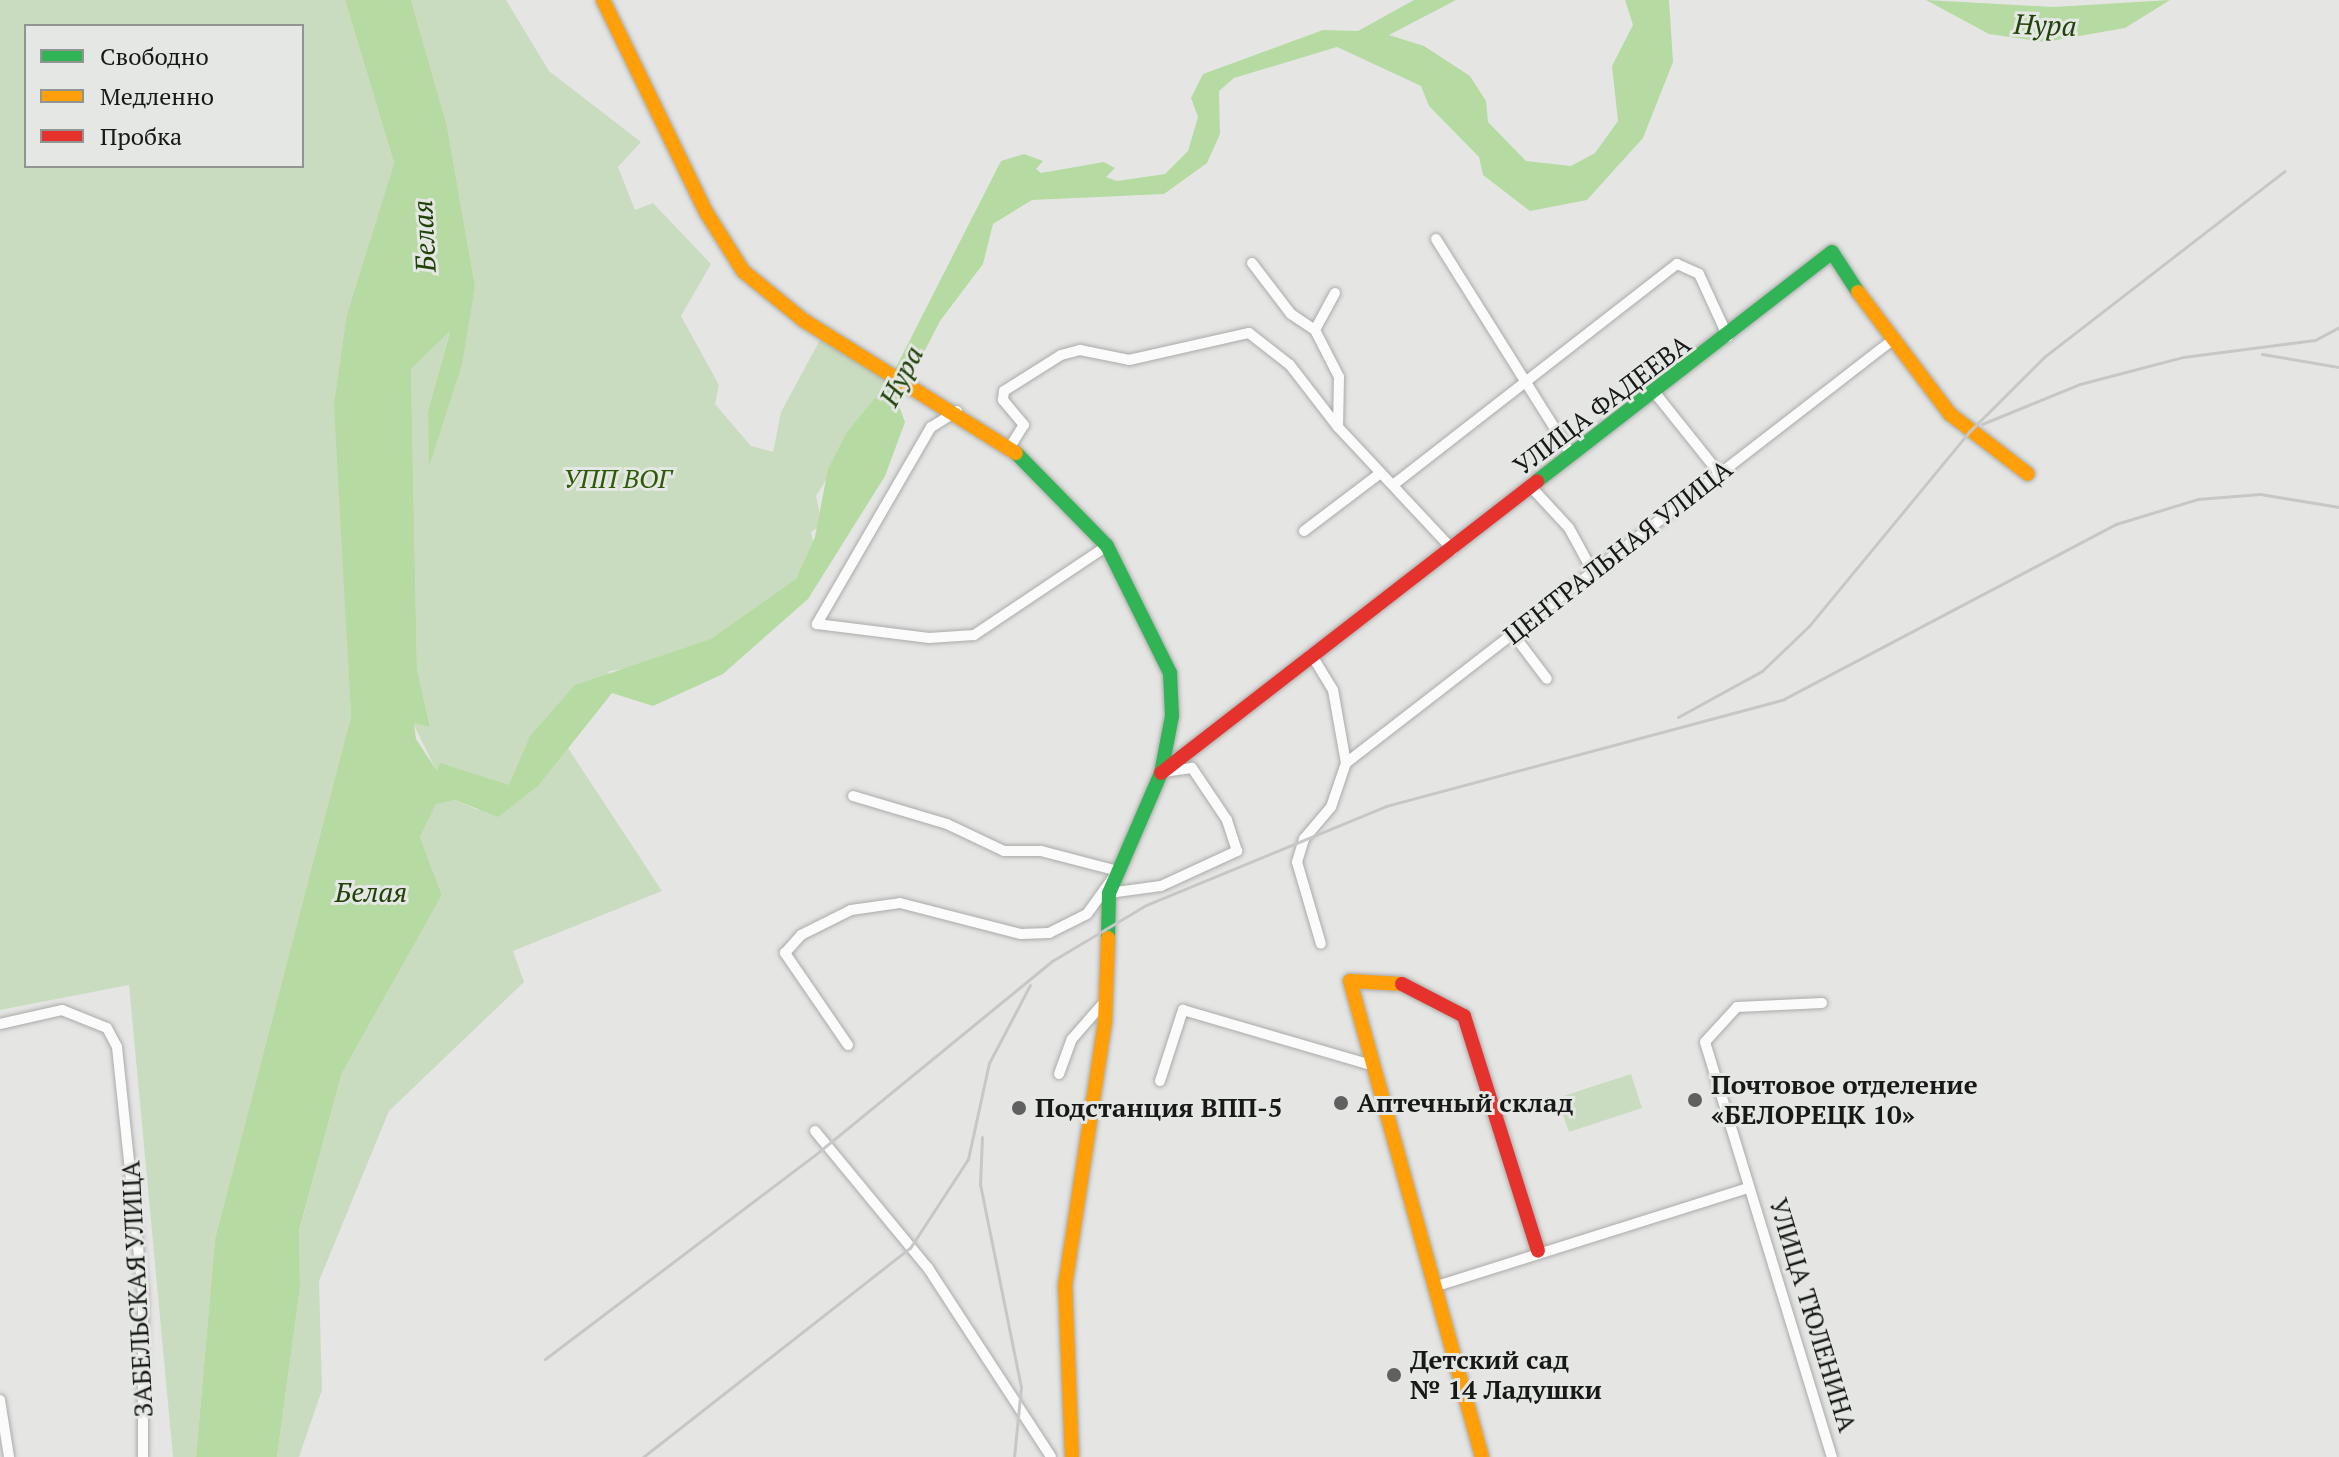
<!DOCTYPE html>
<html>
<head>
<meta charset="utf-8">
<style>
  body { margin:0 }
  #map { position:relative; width:2339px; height:1457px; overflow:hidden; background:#e5e6e4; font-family:"PT Serif",serif }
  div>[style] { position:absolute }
  .green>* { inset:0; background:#cadcc0 }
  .water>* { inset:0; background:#b5dba2 }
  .roads { filter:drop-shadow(0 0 2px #aaaba9) drop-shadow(0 0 2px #aaaba9) }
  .street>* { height:10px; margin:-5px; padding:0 5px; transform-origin:5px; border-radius:5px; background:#fbfbfb }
  .fast>* { height:14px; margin:-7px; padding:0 7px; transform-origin:7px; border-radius:7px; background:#30b455 }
  .slow>* { height:14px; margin:-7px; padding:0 7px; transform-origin:7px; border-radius:7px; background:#ff9f0a }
  .jam>* { height:14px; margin:-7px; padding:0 7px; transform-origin:7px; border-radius:7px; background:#e5322d }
  .rail>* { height:3px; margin:-1.5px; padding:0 1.5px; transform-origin:1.5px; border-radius:1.5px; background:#c6c7c6 }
  .dots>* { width:22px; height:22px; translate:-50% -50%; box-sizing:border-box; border:4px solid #e4e7e3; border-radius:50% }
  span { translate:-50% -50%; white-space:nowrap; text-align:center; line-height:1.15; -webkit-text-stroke:6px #e4e7e3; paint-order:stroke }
  .street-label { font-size:26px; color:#171817 }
  .park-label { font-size:26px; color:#2c5b03; font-style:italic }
  .poi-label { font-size:26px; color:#171817; font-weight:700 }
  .left { translate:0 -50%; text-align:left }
  .water-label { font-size:28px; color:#214209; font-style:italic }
  .legend { position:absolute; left:24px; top:24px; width:280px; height:144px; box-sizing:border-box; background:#e4e7e3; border:2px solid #929491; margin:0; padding:10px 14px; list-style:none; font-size:24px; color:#171817 }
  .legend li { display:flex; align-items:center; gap:16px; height:40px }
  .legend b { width:40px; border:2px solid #929491 }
</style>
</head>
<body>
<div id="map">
  <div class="green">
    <div style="clip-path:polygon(evenodd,0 0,345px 0,394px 163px,347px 314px,340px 494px,351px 716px,215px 1239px,196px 1457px,173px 1457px,129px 985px,0 1010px,0 0,26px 26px,302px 26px,302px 166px,26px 166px,26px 26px)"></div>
    <div style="clip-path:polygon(411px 0,506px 0,549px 71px,641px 142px,618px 167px,635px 210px,653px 203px,711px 264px,681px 316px,719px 385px,715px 404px,751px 446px,773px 452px,781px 412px,822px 336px,893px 374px,816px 496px,822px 525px,811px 532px,814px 546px,790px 589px,703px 657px,610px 671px,513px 789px,437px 772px,413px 723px,430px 726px,417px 668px,411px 369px,450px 330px,428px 411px,430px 464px,475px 286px,447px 126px)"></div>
    <div style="clip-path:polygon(568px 748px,662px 891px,513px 951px,524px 982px,389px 1111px,319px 1281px,322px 1390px,299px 1457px,277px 1457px,300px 1287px,299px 1232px,342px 1073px,442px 895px,420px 837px,436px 803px,455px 800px,478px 810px,539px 785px)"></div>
    <div style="clip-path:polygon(1631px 1074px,1642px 1108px,1569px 1132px,1557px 1098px)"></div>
  </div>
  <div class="water">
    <div style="clip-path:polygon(345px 0,411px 0,447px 126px,475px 286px,462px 364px,429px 467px,428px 411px,450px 331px,411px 369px,417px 668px,430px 727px,414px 723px,416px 739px,437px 771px,440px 763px,509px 785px,530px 736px,575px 685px,711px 639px,796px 579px,815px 537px,828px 469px,847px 432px,889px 381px,1001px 161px,1024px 154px,1043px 161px,1036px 169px,1041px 173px,1104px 162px,1115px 168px,1106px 177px,1117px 181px,1165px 174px,1188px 151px,1198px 117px,1191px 98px,1203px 74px,1323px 30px,1358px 31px,1414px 0,1456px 0,1389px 35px,1424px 46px,1470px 76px,1486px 101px,1488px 122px,1526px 161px,1571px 166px,1595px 153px,1618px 121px,1612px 66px,1633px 25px,1625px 0,1669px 0,1673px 62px,1643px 138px,1587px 200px,1530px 211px,1483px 175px,1479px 157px,1429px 106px,1421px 86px,1337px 47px,1234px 78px,1219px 91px,1220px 134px,1207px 163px,1164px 194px,1032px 200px,993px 224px,983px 264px,940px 321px,898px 403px,905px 422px,885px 476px,808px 599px,723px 674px,653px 706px,612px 693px,539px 785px,498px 817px,455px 800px,436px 804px,420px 837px,442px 895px,342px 1073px,299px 1231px,300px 1287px,277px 1457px,196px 1457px,215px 1239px,351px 716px,334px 405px,347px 314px,394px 163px)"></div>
    <div style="clip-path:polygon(1926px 0,2053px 7px,2170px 0,2125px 28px,2045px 42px,1989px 34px)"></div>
  </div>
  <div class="roads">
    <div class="street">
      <div style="left:1436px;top:239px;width:256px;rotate:57.9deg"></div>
      <div style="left:1252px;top:263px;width:64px;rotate:52.6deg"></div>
      <div style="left:1291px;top:314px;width:29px;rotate:34deg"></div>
      <div style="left:1335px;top:293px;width:42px;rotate:118.4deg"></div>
      <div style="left:1315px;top:330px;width:53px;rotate:62.9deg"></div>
      <div style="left:1339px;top:377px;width:50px;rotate:91.1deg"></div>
      <div style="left:1338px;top:427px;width:168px;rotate:46.9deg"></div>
      <div style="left:1655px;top:393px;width:102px;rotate:51.3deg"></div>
      <div style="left:957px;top:411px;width:31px;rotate:148deg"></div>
      <div style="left:931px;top:427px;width:228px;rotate:120.1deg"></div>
      <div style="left:817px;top:624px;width:113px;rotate:7.1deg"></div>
      <div style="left:929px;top:638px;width:45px;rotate:-3.8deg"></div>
      <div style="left:974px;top:635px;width:160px;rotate:-33.8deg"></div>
      <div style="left:1010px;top:447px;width:26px;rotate:-58deg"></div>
      <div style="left:1024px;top:425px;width:33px;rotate:-130deg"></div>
      <div style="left:1003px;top:400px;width:9px;rotate:-84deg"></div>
      <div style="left:1004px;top:391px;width:67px;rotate:-32.3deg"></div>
      <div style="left:1061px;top:355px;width:20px;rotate:-15deg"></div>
      <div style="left:1080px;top:350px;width:50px;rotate:11.5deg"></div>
      <div style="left:1129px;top:360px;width:123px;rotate:-12.7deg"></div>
      <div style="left:1249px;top:333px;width:52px;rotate:38deg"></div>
      <div style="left:1290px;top:365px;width:78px;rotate:52.3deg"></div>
      <div style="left:1393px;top:485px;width:360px;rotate:-37.9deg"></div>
      <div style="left:1677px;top:264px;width:24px;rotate:24deg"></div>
      <div style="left:1699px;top:274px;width:69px;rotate:65.3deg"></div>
      <div style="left:1532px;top:488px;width:54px;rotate:47.2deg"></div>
      <div style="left:1569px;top:528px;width:50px;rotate:61.4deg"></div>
      <div style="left:1304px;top:531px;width:94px;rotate:-37.2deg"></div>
      <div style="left:1513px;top:634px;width:56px;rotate:52.9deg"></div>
      <div style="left:1311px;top:654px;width:42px;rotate:58.6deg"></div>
      <div style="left:1333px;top:690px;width:74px;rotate:79.9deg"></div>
      <div style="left:1346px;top:763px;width:46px;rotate:108.8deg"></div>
      <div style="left:1331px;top:807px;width:42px;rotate:130.2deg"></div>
      <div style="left:1304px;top:839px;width:24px;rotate:107deg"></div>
      <div style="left:1297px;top:862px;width:85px;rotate:73.7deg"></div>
      <div style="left:1346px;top:763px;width:688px;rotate:-37.74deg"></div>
      <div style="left:1109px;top:893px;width:52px;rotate:-7.7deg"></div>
      <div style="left:1161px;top:886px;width:84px;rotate:-24.7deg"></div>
      <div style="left:1237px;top:851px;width:33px;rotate:-108deg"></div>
      <div style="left:1227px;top:820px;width:63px;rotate:-123.9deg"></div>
      <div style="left:1192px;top:768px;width:29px;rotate:172deg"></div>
      <div style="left:1822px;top:1003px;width:85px;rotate:177.3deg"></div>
      <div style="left:1737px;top:1007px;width:47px;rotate:132.4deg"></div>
      <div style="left:1705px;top:1042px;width:434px;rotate:73deg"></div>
      <div style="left:0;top:1024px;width:64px;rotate:-12.7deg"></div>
      <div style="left:62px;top:1010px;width:48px;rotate:21.8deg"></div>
      <div style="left:107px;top:1028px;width:21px;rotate:62deg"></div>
      <div style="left:117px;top:1047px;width:250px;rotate:84deg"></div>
      <div style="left:143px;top:1296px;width:161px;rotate:90deg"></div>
      <div style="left:848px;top:1045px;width:112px;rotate:-124.4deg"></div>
      <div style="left:785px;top:953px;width:24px;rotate:-48deg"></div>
      <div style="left:801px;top:935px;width:56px;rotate:-26.6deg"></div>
      <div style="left:851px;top:910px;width:49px;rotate:-8.1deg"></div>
      <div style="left:900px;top:903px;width:125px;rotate:14.4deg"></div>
      <div style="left:1021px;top:934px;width:28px;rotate:-2deg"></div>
      <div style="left:1049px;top:933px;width:42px;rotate:-26.6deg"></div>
      <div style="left:1087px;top:914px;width:53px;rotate:-54.2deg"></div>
      <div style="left:1118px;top:871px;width:80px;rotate:-165.4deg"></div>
      <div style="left:1041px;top:851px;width:37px;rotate:180deg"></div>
      <div style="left:1004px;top:851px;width:63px;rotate:-154.7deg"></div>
      <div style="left:947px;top:824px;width:98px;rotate:-163.4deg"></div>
      <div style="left:1059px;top:1074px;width:37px;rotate:-70deg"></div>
      <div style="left:1072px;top:1039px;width:52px;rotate:-48.9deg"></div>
      <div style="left:1160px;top:1081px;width:75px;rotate:-72.1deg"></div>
      <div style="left:1183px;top:1010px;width:199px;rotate:16.3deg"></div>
      <div style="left:815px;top:1131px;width:178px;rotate:50.5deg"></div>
      <div style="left:928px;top:1268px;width:225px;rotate:56.9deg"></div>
      <div style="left:1437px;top:1286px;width:326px;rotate:-17.5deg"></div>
      <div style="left:0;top:1400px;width:58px;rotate:81deg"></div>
    </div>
    <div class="fast">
      <div style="left:1016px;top:453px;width:130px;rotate:45.6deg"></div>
      <div style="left:1107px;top:546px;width:142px;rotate:63.6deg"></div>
      <div style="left:1170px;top:673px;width:43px;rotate:87.3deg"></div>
      <div style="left:1172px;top:716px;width:58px;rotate:100.9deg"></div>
      <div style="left:1161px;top:773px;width:131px;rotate:113.4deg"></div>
      <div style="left:1109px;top:893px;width:45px;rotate:91.3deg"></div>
      <div style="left:1537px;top:481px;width:373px;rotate:-37.8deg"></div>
      <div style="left:1832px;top:252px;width:48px;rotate:57deg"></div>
    </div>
    <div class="slow">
      <div style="left:603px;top:0;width:236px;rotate:64.1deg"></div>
      <div style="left:706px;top:212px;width:70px;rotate:57.9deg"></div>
      <div style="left:743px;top:271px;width:77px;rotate:39.2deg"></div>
      <div style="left:803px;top:320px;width:251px;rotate:32deg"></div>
      <div style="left:1858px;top:292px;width:153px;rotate:53deg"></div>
      <div style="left:1950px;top:414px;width:98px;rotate:37.6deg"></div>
      <div style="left:1402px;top:984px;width:52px;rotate:-176.7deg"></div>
      <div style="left:1350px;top:981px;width:494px;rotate:74.5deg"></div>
      <div style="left:1072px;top:1457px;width:171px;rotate:-92.3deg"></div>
      <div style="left:1065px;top:1286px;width:268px;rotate:-81.4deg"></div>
      <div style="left:1105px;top:1021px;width:83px;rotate:-87.9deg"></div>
    </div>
    <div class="jam">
      <div style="left:1161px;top:773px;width:476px;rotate:-37.8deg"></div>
      <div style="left:1402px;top:984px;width:70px;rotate:27.3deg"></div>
      <div style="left:1464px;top:1016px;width:246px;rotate:72.5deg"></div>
    </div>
  </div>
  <div class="rail">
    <div style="left:2262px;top:354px;width:78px;rotate:9.6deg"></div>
    <div style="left:1982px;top:424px;width:106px;rotate:-22.2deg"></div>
    <div style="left:2080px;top:384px;width:106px;rotate:-14.7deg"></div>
    <div style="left:2183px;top:357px;width:133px;rotate:-7.3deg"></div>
    <div style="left:2315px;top:340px;width:27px;rotate:-28deg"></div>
    <div style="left:1678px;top:717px;width:96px;rotate:-28.7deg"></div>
    <div style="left:1762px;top:671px;width:65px;rotate:-43.8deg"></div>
    <div style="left:1809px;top:626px;width:253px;rotate:-50.5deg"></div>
    <div style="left:1970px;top:431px;width:105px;rotate:-45deg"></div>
    <div style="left:2044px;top:357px;width:304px;rotate:-37.7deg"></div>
    <div style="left:982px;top:1137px;width:47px;rotate:92.4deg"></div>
    <div style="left:980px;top:1184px;width:207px;rotate:78.6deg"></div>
    <div style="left:1021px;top:1387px;width:70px;rotate:95.7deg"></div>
    <div style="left:545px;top:1359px;width:338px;rotate:-37.1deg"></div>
    <div style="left:815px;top:1155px;width:306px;rotate:-39.3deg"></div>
    <div style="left:1052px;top:961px;width:109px;rotate:-30.8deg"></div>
    <div style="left:1146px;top:905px;width:260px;rotate:-22.4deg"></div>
    <div style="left:1386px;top:806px;width:412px;rotate:-15deg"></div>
    <div style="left:1784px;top:699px;width:375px;rotate:-27.8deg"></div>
    <div style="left:2116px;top:524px;width:86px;rotate:-17deg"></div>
    <div style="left:2198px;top:499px;width:62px;rotate:-4.6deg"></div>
    <div style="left:2260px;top:494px;width:80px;rotate:9.3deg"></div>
    <div style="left:643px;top:1457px;width:339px;rotate:-38.1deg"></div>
    <div style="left:910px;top:1248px;width:106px;rotate:-56.9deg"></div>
    <div style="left:968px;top:1159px;width:98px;rotate:-77.7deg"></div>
    <div style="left:989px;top:1063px;width:88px;rotate:-62.3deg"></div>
  </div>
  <div class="dots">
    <div style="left:1695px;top:1100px;background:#5f605f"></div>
    <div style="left:1341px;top:1103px;background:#5f605f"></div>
    <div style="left:1019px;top:1108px;background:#5f605f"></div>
    <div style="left:1394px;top:1375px;background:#5f605f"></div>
  </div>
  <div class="street-label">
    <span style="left:1602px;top:405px;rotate:-37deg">УЛИЦА ФАДЕЕВА</span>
    <span style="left:1618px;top:552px;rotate:-38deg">ЦЕНТРАЛЬНАЯ УЛИЦА</span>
    <span style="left:137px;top:1289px;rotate:-93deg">ЗАБЕЛЬСКАЯ УЛИЦА</span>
    <span style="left:1813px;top:1315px;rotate:73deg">УЛИЦА ТЮЛЕНИНА</span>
  </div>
  <div class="park-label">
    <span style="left:617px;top:479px">УПП ВОГ</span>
  </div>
  <div class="poi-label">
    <span class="left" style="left:1711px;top:1100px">Почтовое отделение<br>«БЕЛОРЕЦК 10»</span>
    <span class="left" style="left:1357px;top:1103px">Аптечный склад</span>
    <span class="left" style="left:1035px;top:1108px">Подстанция ВПП-5</span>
    <span class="left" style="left:1410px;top:1375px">Детский сад<br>№ 14 Ладушки</span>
  </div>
  <div class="water-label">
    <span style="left:2045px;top:25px;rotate:2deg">Нура</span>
    <span style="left:424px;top:236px;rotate:-93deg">Белая</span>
    <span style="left:901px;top:376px;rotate:-63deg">Нура</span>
    <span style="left:371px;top:892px">Белая</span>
  </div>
  <ul class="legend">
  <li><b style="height:10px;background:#30b455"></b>Свободно</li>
  <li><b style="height:10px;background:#ff9f0a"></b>Медленно</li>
  <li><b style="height:10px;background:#e5322d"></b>Пробка</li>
  </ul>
</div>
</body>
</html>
